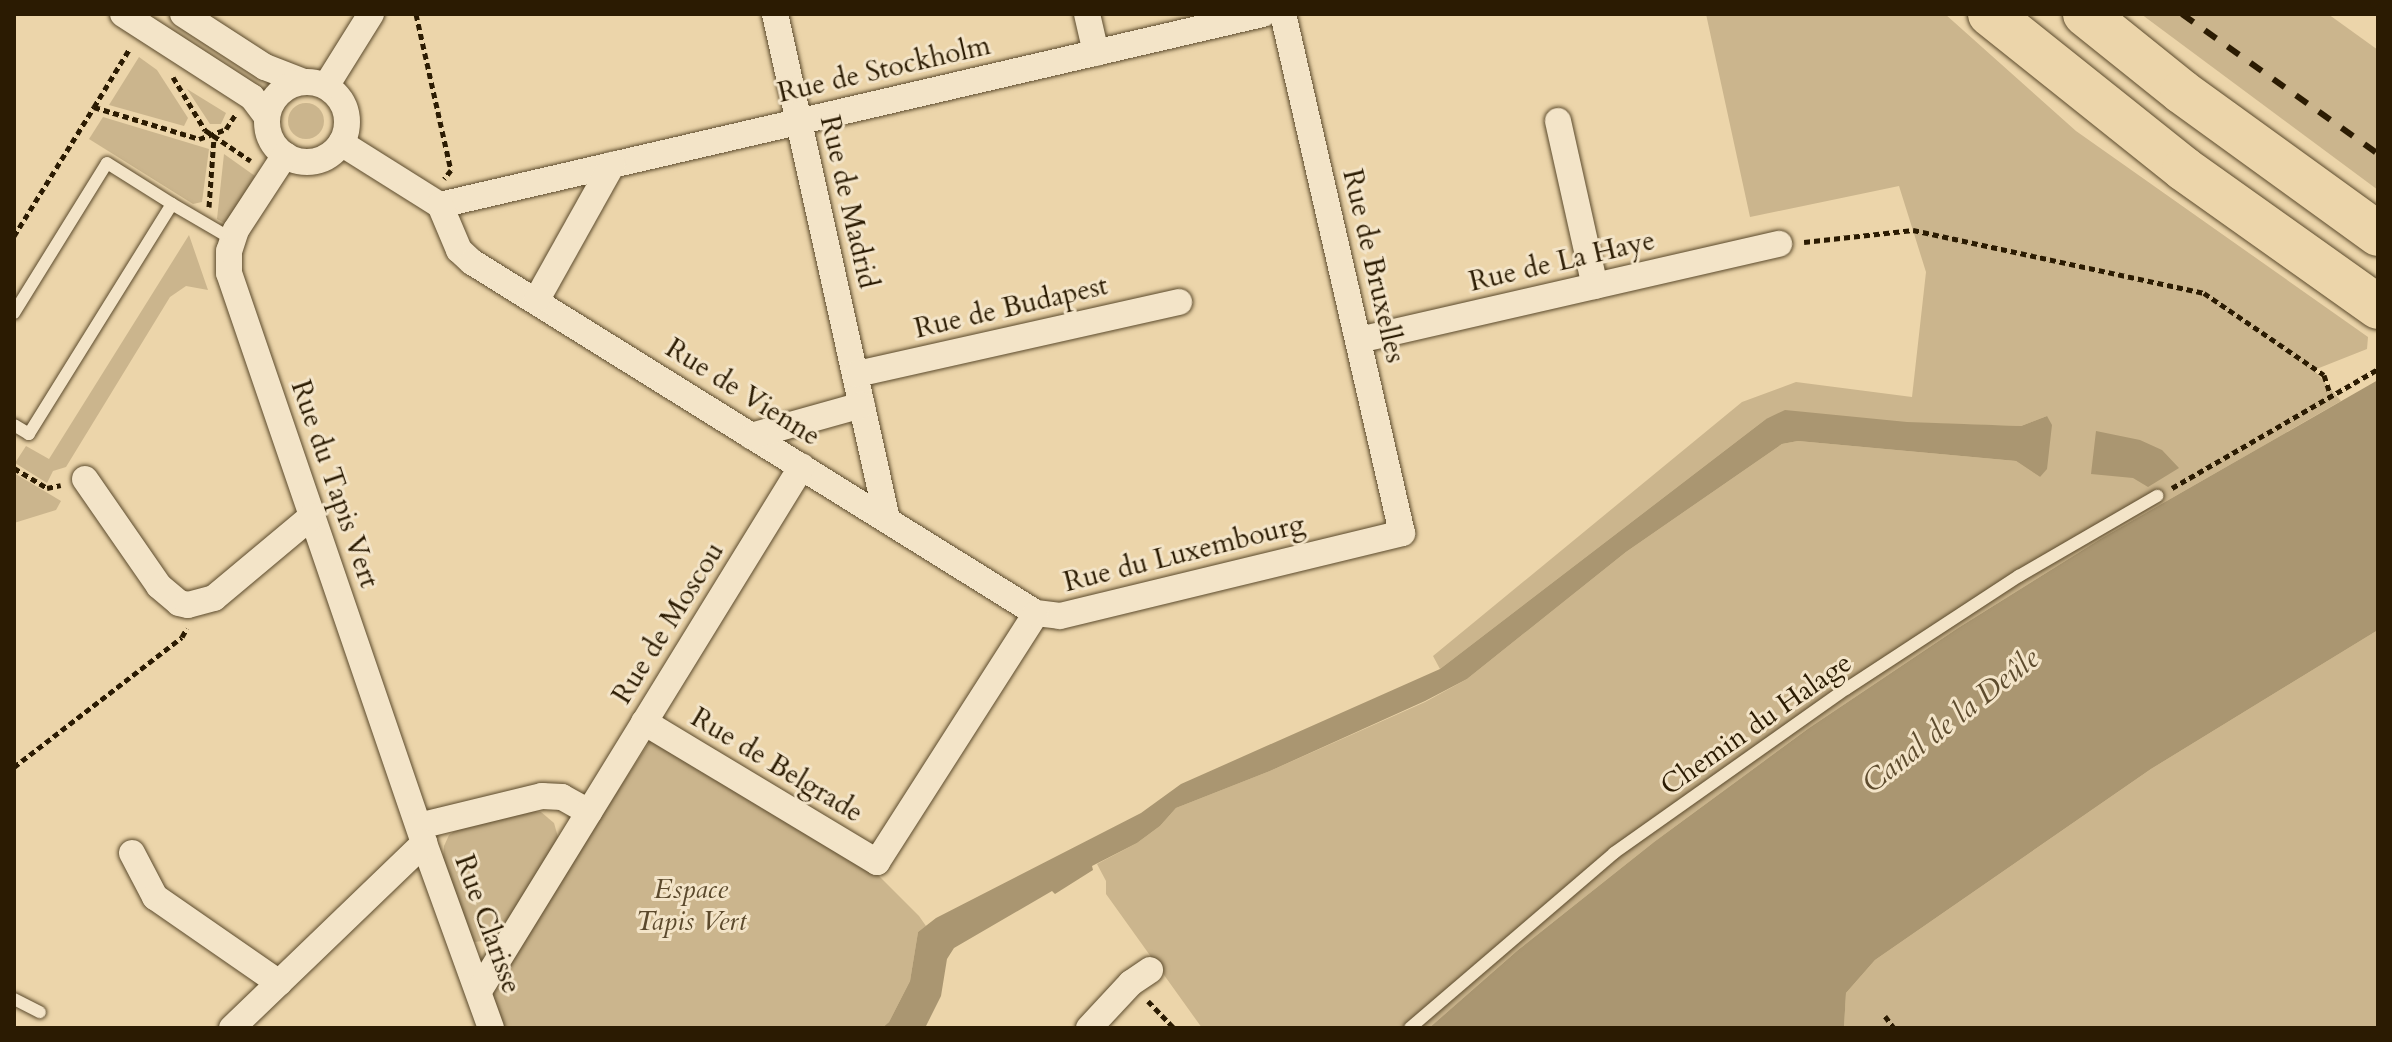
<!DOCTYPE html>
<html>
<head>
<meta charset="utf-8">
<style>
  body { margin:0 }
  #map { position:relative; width:2392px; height:1042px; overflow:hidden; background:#ecd5aa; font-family:Cardo,serif }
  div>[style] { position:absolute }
  .green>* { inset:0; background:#cbb58d }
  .round { border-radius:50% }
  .water>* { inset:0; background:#aa9671 }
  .path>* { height:5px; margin-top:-2.5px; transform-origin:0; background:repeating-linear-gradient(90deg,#2b1b02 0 6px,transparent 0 10px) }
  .roads { filter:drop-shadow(0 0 2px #5b4a2c) drop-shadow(0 0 2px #5b4a2c) }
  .service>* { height:12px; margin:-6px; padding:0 6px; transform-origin:6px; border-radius:6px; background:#f3e4c8 }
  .minor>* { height:26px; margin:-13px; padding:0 13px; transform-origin:13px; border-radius:13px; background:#f3e4c8 }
  .minor>.ring { margin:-13px; padding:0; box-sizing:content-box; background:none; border:26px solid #f3e4c8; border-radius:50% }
  .motorway>* { height:44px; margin:-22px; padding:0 22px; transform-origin:22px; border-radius:22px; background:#ecd5aa }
  .rail>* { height:6px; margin-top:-3px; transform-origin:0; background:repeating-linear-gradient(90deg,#2b1b02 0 14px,transparent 0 28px) }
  span { translate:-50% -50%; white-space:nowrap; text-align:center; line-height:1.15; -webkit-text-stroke:6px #f3e4c8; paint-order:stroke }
  .street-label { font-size:28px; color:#2b1b02 }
  .park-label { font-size:28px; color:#5b492c; font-style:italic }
  .water-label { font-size:30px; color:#5e4c2e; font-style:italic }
  .frame { position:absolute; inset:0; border:16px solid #2b1b02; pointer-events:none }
</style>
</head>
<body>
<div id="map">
  <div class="green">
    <div style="clip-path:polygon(1706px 14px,1945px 14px,2076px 131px,2368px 337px,2367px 349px,2314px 370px,2341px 401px,2102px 538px,1958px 628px,1809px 728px,1654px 842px,1518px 950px,1429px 1028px,1202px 1028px,1106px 894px,1106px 881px,1097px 864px,1137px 843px,1160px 826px,1176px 808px,1270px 771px,1425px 702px,1467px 679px,1626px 552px,1782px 444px,1798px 441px,2016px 461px,2040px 477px,2047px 416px,2021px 426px,1766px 419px,1440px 669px,1433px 656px,1742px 402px,1796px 382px,1912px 397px,1926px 272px,1899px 186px,1750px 217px)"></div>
    <div style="clip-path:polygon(2141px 14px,2328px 14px,2378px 50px,2378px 190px)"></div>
    <div style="clip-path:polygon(139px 57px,157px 70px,188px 118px,184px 126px,109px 105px)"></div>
    <div style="clip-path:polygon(187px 89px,226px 113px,221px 124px,210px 124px)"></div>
    <div class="round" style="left:288px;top:103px;width:36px;height:36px"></div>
    <div style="clip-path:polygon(103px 117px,209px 149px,202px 202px,193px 204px,89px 139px)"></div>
    <div style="clip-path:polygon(224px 154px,255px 176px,226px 224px,217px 219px)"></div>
    <div style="clip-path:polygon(189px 235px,208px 290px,186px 286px,170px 297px,66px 467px,53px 471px,47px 483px,15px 463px,26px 446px,49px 459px)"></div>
    <div style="clip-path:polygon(14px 473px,61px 501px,56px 510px,14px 523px)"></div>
    <div style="clip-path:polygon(2378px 630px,2378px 1028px,1844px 1028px,1846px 993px,1875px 960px,2151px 769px)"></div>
    <div style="clip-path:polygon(652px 738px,875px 872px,919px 916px,926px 926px,918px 932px,910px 981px,889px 1022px,882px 1028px,500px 1028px,487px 993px)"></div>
    <div style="clip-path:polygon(523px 810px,541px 812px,554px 823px,560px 844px,500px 939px,474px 942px,467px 934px,443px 859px,444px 846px,449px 835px,460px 828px)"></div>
  </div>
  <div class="water">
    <div style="clip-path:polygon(2378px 380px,2378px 630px,2151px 769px,1875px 960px,1846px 993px,1844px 1028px,1429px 1028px,1518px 950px,1654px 842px,1809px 728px,1958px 628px,2102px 538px)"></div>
    <div style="clip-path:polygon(1785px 410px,1907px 422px,2021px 426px,2047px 416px,2052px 425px,2047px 469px,2040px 477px,2016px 461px,1798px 441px,1782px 444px,1626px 552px,1467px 679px,1425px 701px,1270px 771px,1176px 808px,1160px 826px,1137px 843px,1092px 866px,1093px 870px,1055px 894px,1052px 891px,954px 948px,947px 959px,941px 996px,925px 1028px,882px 1028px,889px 1022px,910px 981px,918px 932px,936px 918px,1141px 813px,1181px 784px,1440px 669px,1766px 419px)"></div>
    <div style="clip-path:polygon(2096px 431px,2140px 440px,2162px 450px,2179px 468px,2148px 487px,2133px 478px,2091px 474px)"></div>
  </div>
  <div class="path">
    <div style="left:416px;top:14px;width:160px;rotate:77.4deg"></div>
    <div style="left:451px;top:170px;width:11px;rotate:128deg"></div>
    <div style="left:173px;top:77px;width:62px;rotate:58.9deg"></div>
    <div style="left:205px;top:130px;width:55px;rotate:34deg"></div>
    <div style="left:94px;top:107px;width:69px;rotate:-58.6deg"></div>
    <div style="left:209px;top:207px;width:70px;rotate:-85.9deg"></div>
    <div style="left:14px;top:236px;width:152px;rotate:-58.2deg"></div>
    <div style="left:94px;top:107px;width:110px;rotate:16.9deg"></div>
    <div style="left:199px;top:139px;width:29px;rotate:-20deg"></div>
    <div style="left:226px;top:129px;width:17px;rotate:-57deg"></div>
    <div style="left:1804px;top:242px;width:110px;rotate:-6.3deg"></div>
    <div style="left:1913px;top:230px;width:298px;rotate:12.2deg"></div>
    <div style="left:2204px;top:293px;width:145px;rotate:34.3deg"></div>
    <div style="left:2324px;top:375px;width:22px;rotate:72deg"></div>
    <div style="left:14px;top:468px;width:39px;rotate:31deg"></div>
    <div style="left:47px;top:488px;width:14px;rotate:-12deg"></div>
    <div style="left:2172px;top:488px;width:238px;rotate:-30deg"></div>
    <div style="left:14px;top:767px;width:212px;rotate:-37.7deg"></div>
    <div style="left:182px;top:637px;width:10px;rotate:-61deg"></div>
    <div style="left:1148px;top:1001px;width:37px;rotate:46deg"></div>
    <div style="left:1885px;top:1016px;width:15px;rotate:53deg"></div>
  </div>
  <div class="roads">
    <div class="service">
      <div style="left:172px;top:204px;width:69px;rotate:30.3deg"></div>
      <div style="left:14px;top:313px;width:176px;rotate:-58.2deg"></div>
      <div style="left:107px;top:163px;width:77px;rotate:32.2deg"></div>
      <div style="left:172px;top:204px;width:271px;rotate:121.9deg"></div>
      <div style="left:29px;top:434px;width:17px;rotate:-149deg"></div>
      <div style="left:14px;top:999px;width:29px;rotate:27deg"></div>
      <div style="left:1410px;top:1028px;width:269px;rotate:-40.6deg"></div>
      <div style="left:1614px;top:853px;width:284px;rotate:-35.3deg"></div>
      <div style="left:1846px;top:689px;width:207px;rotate:-33.2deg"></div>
      <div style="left:2019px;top:576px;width:160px;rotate:-30.1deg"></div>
    </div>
    <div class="minor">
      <div style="left:123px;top:14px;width:153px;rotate:32.8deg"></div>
      <div style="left:252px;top:97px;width:25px;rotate:53deg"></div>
      <div style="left:183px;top:14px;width:98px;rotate:32.9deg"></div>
      <div style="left:265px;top:67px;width:42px;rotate:21deg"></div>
      <div style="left:775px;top:14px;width:517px;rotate:77.5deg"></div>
      <div style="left:1087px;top:14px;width:40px;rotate:77deg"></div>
      <div class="ring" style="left:267px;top:82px;width:54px;height:54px"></div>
      <div style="left:326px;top:86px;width:85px;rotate:-58deg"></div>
      <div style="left:1558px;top:121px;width:169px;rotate:77.4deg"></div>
      <div style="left:341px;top:143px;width:117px;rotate:32.1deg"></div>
      <div style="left:285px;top:155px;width:90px;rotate:123.2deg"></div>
      <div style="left:236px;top:230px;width:22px;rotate:108deg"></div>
      <div style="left:229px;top:251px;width:22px;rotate:90deg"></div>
      <div style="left:229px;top:273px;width:602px;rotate:71.11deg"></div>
      <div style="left:424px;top:843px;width:197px;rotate:70.1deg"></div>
      <div style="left:440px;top:205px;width:845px;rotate:-13.07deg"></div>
      <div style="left:440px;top:205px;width:49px;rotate:67.1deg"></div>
      <div style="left:459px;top:250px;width:18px;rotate:43deg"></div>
      <div style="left:472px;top:262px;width:664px;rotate:31.9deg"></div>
      <div style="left:536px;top:301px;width:156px;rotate:-60.8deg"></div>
      <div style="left:1359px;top:340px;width:431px;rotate:-12.9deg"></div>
      <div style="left:857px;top:374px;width:330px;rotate:-12.6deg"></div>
      <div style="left:751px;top:436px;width:115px;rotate:-15.6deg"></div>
      <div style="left:85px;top:479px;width:130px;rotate:55.3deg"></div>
      <div style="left:159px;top:586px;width:26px;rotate:40deg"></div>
      <div style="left:179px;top:603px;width:9px;rotate:13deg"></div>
      <div style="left:188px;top:605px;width:27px;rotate:-15deg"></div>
      <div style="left:214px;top:598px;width:128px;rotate:-39.9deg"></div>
      <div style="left:644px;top:722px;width:272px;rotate:31deg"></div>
      <div style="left:877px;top:862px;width:295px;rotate:-57.4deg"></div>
      <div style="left:1036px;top:613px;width:24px;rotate:7deg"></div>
      <div style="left:1060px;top:616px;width:352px;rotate:-13.6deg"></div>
      <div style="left:1402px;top:533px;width:532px;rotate:-102.91deg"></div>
      <div style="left:419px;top:826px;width:127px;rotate:-13.7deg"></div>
      <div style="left:542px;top:796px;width:20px;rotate:3deg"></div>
      <div style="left:562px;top:797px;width:31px;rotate:29deg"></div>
      <div style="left:132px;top:853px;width:50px;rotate:62.4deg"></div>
      <div style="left:155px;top:897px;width:151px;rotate:34.7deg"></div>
      <div style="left:479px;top:991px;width:616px;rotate:-58.4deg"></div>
      <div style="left:232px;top:1028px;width:267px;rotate:-43.9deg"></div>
      <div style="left:1089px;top:1028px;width:62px;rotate:-47deg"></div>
      <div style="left:1131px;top:983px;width:23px;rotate:-34deg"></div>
    </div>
    <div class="motorway">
      <div style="left:1990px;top:14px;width:248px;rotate:38.6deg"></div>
      <div style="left:2184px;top:169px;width:238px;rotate:35.4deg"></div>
      <div style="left:2085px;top:14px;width:124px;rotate:38.8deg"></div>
      <div style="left:2182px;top:92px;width:242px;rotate:35.9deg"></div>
    </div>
  </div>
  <div class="rail">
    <div style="left:2182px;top:14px;width:241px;rotate:35.5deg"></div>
  </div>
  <div class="street-label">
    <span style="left:884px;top:69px;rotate:-13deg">Rue de Stockholm</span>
    <span style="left:849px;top:202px;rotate:77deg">Rue de Madrid</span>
    <span style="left:1562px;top:261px;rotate:-13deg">Rue de La Haye</span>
    <span style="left:1374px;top:266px;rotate:77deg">Rue de Bruxelles</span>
    <span style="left:1011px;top:307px;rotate:-13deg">Rue de Budapest</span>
    <span style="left:743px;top:392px;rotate:32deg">Rue de Vienne</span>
    <span style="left:335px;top:484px;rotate:71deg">Rue du Tapis Vert</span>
    <span style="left:1184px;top:553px;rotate:-14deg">Rue du Luxembourg</span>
    <span style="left:668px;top:623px;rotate:-58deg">Rue de Moscou</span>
    <span style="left:1756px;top:724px;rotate:-35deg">Chemin du Halage</span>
    <span style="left:777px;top:765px;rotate:31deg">Rue de Belgrade</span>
    <span style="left:488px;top:924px;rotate:70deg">Rue Clarisse</span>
  </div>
  <div class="park-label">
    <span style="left:691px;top:905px">Espace<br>Tapis Vert</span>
  </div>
  <div class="water-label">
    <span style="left:1951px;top:721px;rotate:-38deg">Canal de la Deûle</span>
  </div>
  <div class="frame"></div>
</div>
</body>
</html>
